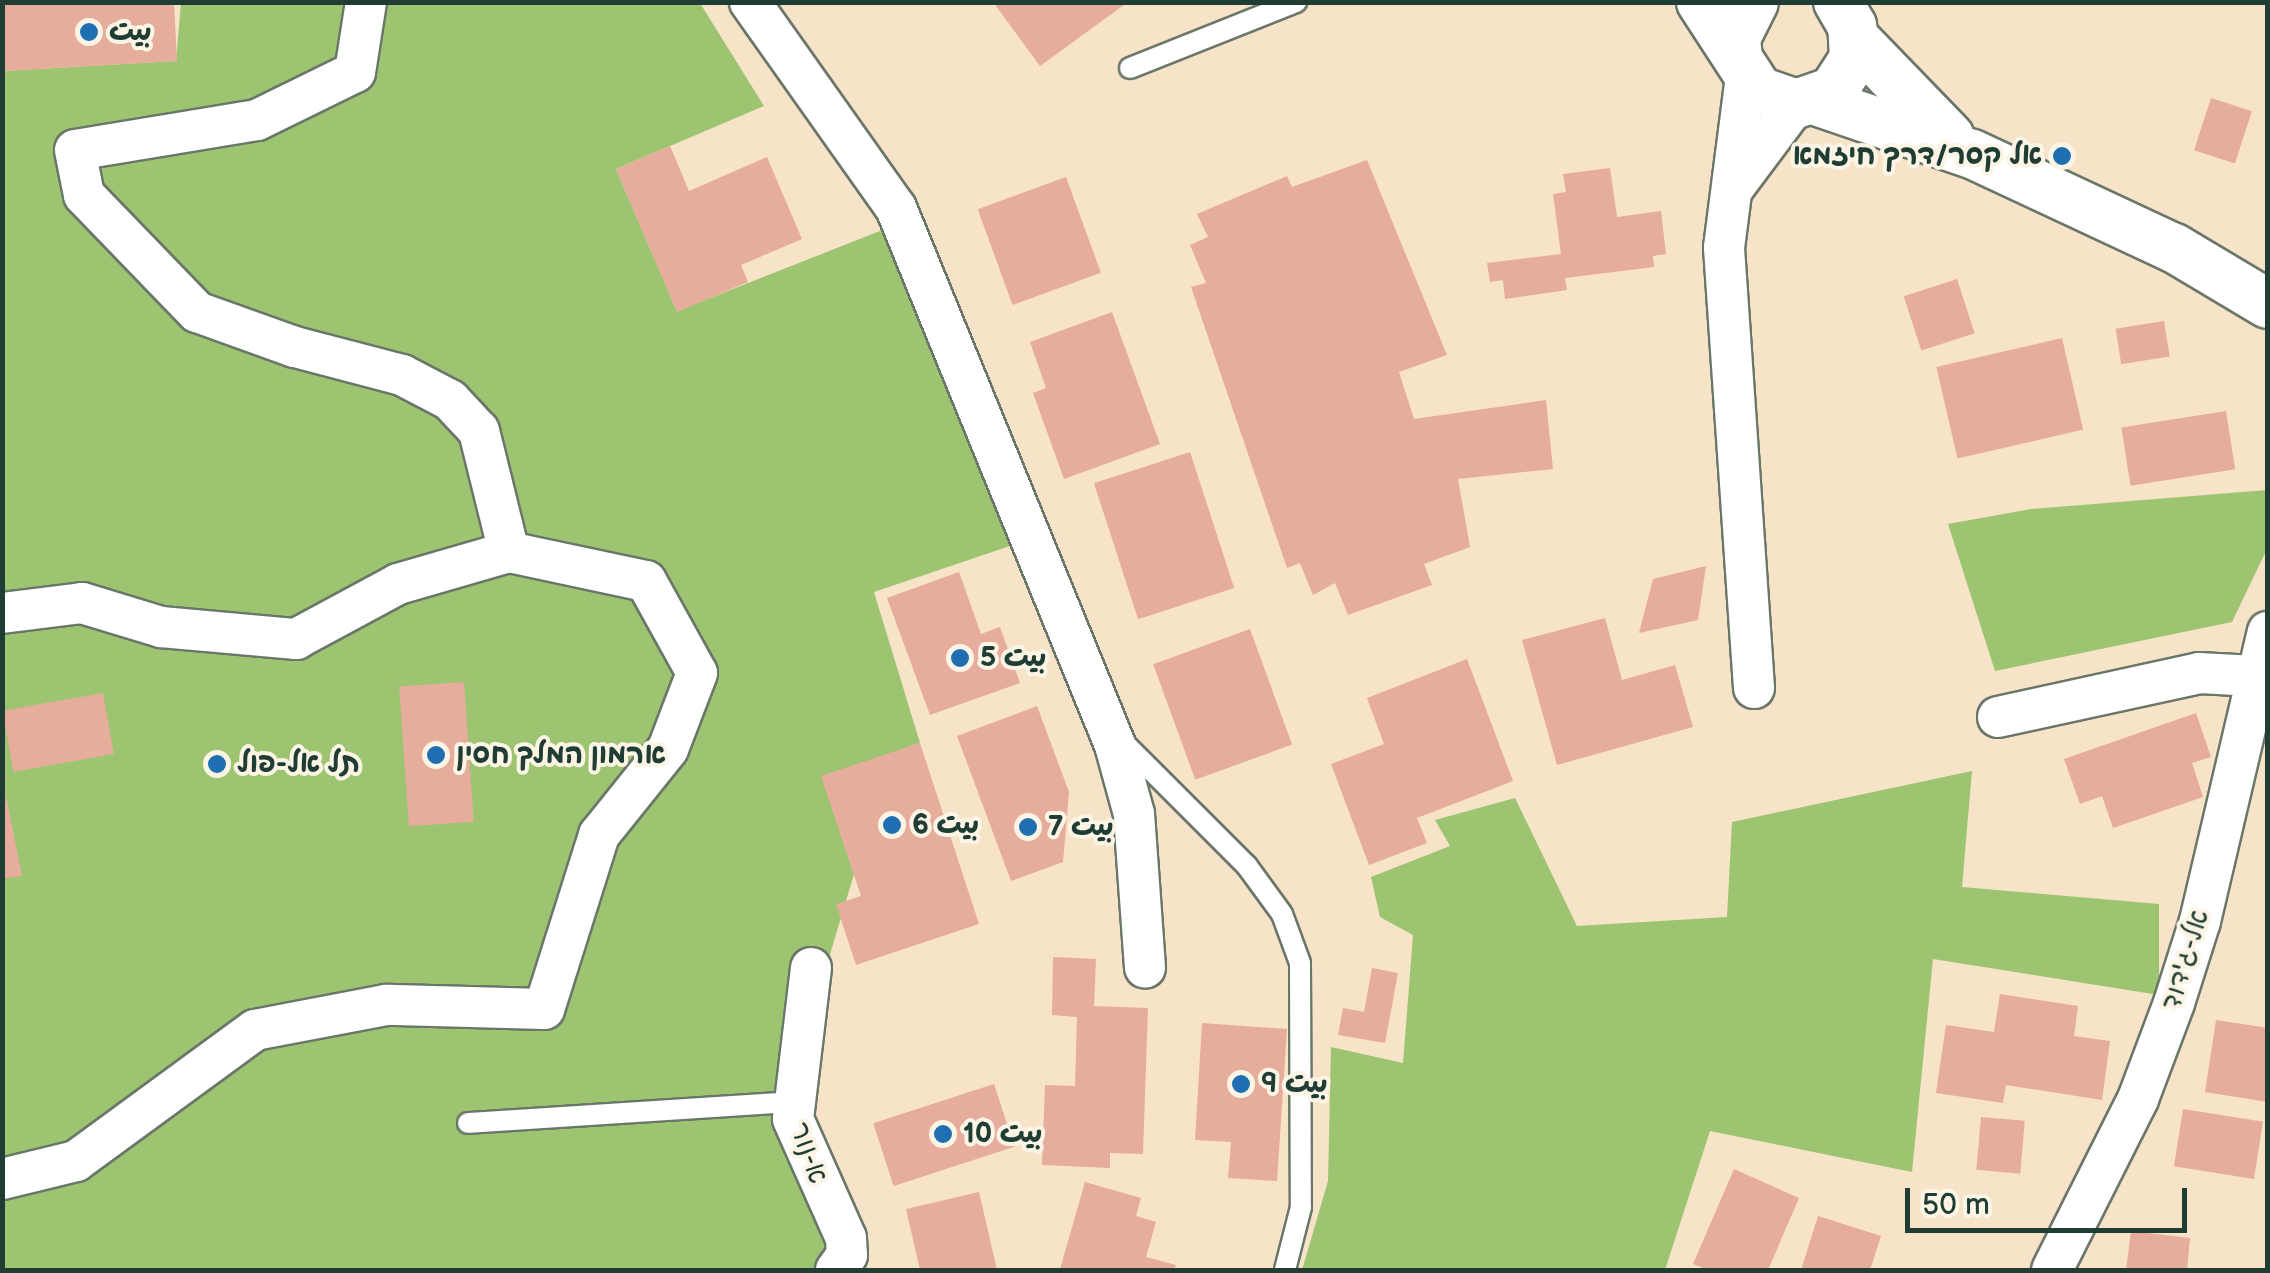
<!DOCTYPE html>
<html>
<head>
<meta charset="utf-8">
<style>
  body { margin:0 }
  #map { position:relative; width:2270px; height:1273px; overflow:hidden; background:#f6e3c8; font-family:"Balsamiq Sans","Playpen Sans Arabic","Playpen Sans Hebrew",sans-serif }
  div>[style] { position:absolute }
  .green>* { inset:0; background:#9dc571 }
  .building>* { inset:0; background:#e6ad9c; transform-origin:0 0 }
  .roads { filter:drop-shadow(2px 0 #6a7768) drop-shadow(-2px 0 #6a7768) drop-shadow(0 2px #6a7768) drop-shadow(0 -2px #6a7768) }
  .service>* { height:20px; margin:-10px; padding:0 10px; transform-origin:10px; border-radius:10px; background:#fff }
  .minor>* { height:40px; margin:-20px; padding:0 20px; transform-origin:20px; border-radius:20px; background:#fff }
  .tertiary>* { height:48px; margin:-24px; padding:0 24px; transform-origin:24px; border-radius:24px; background:#fff }
  .dots>* { width:28px; height:28px; translate:-50% -50%; box-sizing:border-box; border:5px solid #fcf5e5; border-radius:50% }
  span { translate:-50% -50%; white-space:nowrap; text-align:center; line-height:1.15; -webkit-text-stroke:8px #fcf5e5; paint-order:stroke }
  .poi-label { font-size:28px; color:#1f3d34; font-weight:700 }
  .left { translate:0 -50%; text-align:left }
  .right { translate:-100% -50%; text-align:right }
  .street-label { font-size:28px; color:#1f3d34 }
  .frame { position:absolute; inset:0; border:5px solid #1f3d34; pointer-events:none }
  .scale { position:absolute; left:1905px; top:1188px; width:282px; height:45px; box-sizing:border-box; border:5px solid #1f3d34; border-top:0; padding-left:12px; font-size:30px; line-height:35px; white-space:nowrap; color:#1f3d34; -webkit-text-stroke:8px #fcf5e5; paint-order:stroke }
</style>
</head>
<body>
<div id="map">
  <div class="green">
    <i style="clip-path:polygon(181px 3px,700px 3px,764px 106px,616px 169px,677px 311px,885px 229px,1019px 543px,874px 592px,920px 743px,822px 777px,854px 874px,780px 1122px,856px 1270px,3px 1270px,2px 71px,176px 61px)"></i>
    <i style="clip-path:polygon(2267px 490px,2267px 549px,2232px 622px,1995px 671px,1948px 524px,2031px 509px)"></i>
    <i style="clip-path:polygon(1972px 771px,1962px 887px,2159px 904px,2159px 995px,1933px 959px,1912px 1172px,1710px 1131px,1665px 1270px,1302px 1270px,1328px 1181px,1331px 1047px,1403px 1063px,1413px 935px,1380px 917px,1371px 877px,1450px 846px,1435px 820px,1515px 798px,1577px 926px,1727px 917px,1732px 822px)"></i>
  </div>
  <div class="building">
    <i style="clip-path:polygon(3px 2px,174px 2px,177px 61px,3px 71px)"></i>
    <i style="clip-path:polygon(993px 2px,1128px 2px,1040px 66px)"></i>
    <i style="left:2211px;top:98px;width:43px;height:55px;rotate:18deg"></i>
    <i style="clip-path:polygon(670px 146px,689px 191px,767px 157px,802px 239px,741px 265px,748px 282px,677px 312px,616px 169px)"></i>
    <i style="clip-path:polygon(1367px 160px,1447px 355px,1399px 372px,1414px 419px,1546px 400px,1553px 469px,1458px 479px,1470px 547px,1424px 564px,1432px 585px,1348px 615px,1335px 583px,1313px 595px,1300px 563px,1287px 568px,1191px 287px,1206px 283px,1190px 245px,1208px 237px,1197px 214px,1287px 176px,1292px 187px)"></i>
    <i style="clip-path:polygon(1610px 168px,1617px 217px,1661px 211px,1666px 254px,1653px 256px,1654px 267px,1565px 278px,1567px 290px,1505px 299px,1503px 280px,1490px 282px,1487px 263px,1561px 254px,1553px 194px,1566px 192px,1563px 174px)"></i>
    <i style="left:1066px;top:177px;width:102px;height:94px;rotate:70deg"></i>
    <i style="left:1957px;top:279px;width:57px;height:56px;rotate:72deg"></i>
    <i style="clip-path:polygon(1112px 312px,1160px 444px,1064px 479px,1033px 393px,1046px 388px,1030px 342px)"></i>
    <i style="left:2164px;top:321px;width:36px;height:49px;rotate:81deg"></i>
    <i style="left:2062px;top:338px;width:94px;height:129px;rotate:77deg"></i>
    <i style="left:2226px;top:411px;width:59px;height:106px;rotate:81deg"></i>
    <i style="left:1190px;top:452px;width:143px;height:101px;rotate:72deg"></i>
    <i style="clip-path:polygon(1706px 566px,1698px 620px,1639px 633px,1653px 579px)"></i>
    <i style="clip-path:polygon(959px 572px,981px 634px,1000px 627px,1020px 683px,930px 715px,887px 598px)"></i>
    <i style="clip-path:polygon(1605px 618px,1622px 680px,1675px 665px,1693px 727px,1557px 765px,1522px 640px)"></i>
    <i style="left:1250px;top:629px;width:123px;height:103px;rotate:70deg"></i>
    <i style="clip-path:polygon(1467px 659px,1513px 781px,1417px 818px,1427px 843px,1369px 865px,1331px 764px,1384px 744px,1367px 698px)"></i>
    <i style="left:464px;top:682px;width:140px;height:65px;rotate:86deg"></i>
    <i style="left:103px;top:693px;width:62px;height:102px;rotate:80deg"></i>
    <i style="clip-path:polygon(1037px 706px,1069px 792px,1063px 862px,1011px 881px,957px 736px)"></i>
    <i style="clip-path:polygon(2196px 713px,2211px 757px,2192px 763px,2203px 797px,2113px 828px,2102px 796px,2080px 804px,2064px 759px)"></i>
    <i style="clip-path:polygon(920px 743px,979px 924px,856px 965px,836px 904px,861px 896px,821px 776px)"></i>
    <i style="clip-path:polygon(2px 776px,22px 876px,2px 879px)"></i>
    <i style="clip-path:polygon(1053px 957px,1096px 959px,1094px 1006px,1148px 1008px,1143px 1154px,1110px 1153px,1110px 1168px,1042px 1165px,1045px 1085px,1075px 1086px,1077px 1017px,1052px 1015px)"></i>
    <i style="clip-path:polygon(1372px 968px,1398px 973px,1385px 1043px,1338px 1035px,1343px 1008px,1364px 1012px)"></i>
    <i style="clip-path:polygon(2000px 994px,2078px 1006px,2074px 1036px,2110px 1041px,2102px 1100px,2006px 1085px,2003px 1103px,1936px 1093px,1946px 1025px,1994px 1032px)"></i>
    <i style="clip-path:polygon(2216px 1020px,2268px 1028px,2268px 1102px,2205px 1092px)"></i>
    <i style="clip-path:polygon(1202px 1023px,1287px 1029px,1277px 1181px,1228px 1178px,1231px 1142px,1195px 1140px)"></i>
    <i style="left:994px;top:1084px;width:66px;height:127px;rotate:72deg"></i>
    <i style="left:2183px;top:1109px;width:81px;height:58px;rotate:9deg"></i>
    <i style="left:1981px;top:1117px;width:44px;height:53px;rotate:5deg"></i>
    <i style="clip-path:polygon(1734px 1169px,1799px 1198px,1768px 1270px,1708px 1270px,1693px 1264px)"></i>
    <i style="clip-path:polygon(1085px 1182px,1141px 1198px,1136px 1216px,1156px 1222px,1146px 1257px,1176px 1265px,1174px 1270px,1060px 1269px)"></i>
    <i style="clip-path:polygon(979px 1192px,997px 1270px,920px 1270px,906px 1209px)"></i>
    <i style="clip-path:polygon(1818px 1216px,1881px 1236px,1870px 1270px,1801px 1270px)"></i>
    <i style="clip-path:polygon(2131px 1231px,2190px 1238px,2187px 1270px,2126px 1270px)"></i>
  </div>
  <div class="roads">
    <div class="service">
      <i style="left:1130px;top:68px;width:179px;rotate:-21.7deg"></i>
      <i style="left:1122px;top:741px;width:177px;rotate:45deg"></i>
      <i style="left:1247px;top:866px;width:59px;rotate:53.9deg"></i>
      <i style="left:1282px;top:914px;width:52px;rotate:69.8deg"></i>
      <i style="left:1300px;top:963px;width:244px;rotate:89.8deg"></i>
      <i style="left:1301px;top:1207px;width:65px;rotate:104.3deg"></i>
      <i style="left:468px;top:1123px;width:325px;rotate:-3.7deg"></i>
    </div>
    <div class="minor">
      <i style="left:366px;top:2px;width:71px;rotate:98.9deg"></i>
      <i style="left:355px;top:72px;width:109px;rotate:153.9deg"></i>
      <i style="left:257px;top:120px;width:184px;rotate:170.6deg"></i>
      <i style="left:75px;top:150px;width:46px;rotate:78.7deg"></i>
      <i style="left:84px;top:195px;width:163px;rotate:46deg"></i>
      <i style="left:197px;top:312px;width:104px;rotate:19.7deg"></i>
      <i style="left:295px;top:347px;width:111px;rotate:14.7deg"></i>
      <i style="left:402px;top:375px;width:54px;rotate:27.5deg"></i>
      <i style="left:450px;top:400px;width:42px;rotate:46.9deg"></i>
      <i style="left:479px;top:431px;width:125px;rotate:76.1deg"></i>
      <i style="left:750px;top:2px;width:252px;rotate:54.7deg"></i>
      <i style="left:896px;top:208px;width:580px;rotate:67.81deg"></i>
      <i style="left:1115px;top:745px;width:72px;rotate:74.6deg"></i>
      <i style="left:1134px;top:814px;width:154px;rotate:85.9deg"></i>
      <i style="left:1746px;top:76px;width:173px;rotate:97.3deg"></i>
      <i style="left:1724px;top:248px;width:441px;rotate:86.1deg"></i>
      <i style="left:1734px;top:187px;width:104px;rotate:-53.2deg"></i>
      <i style="left:2px;top:613px;width:81px;rotate:-7.1deg"></i>
      <i style="left:82px;top:603px;width:83px;rotate:16.9deg"></i>
      <i style="left:161px;top:627px;width:136px;rotate:5.1deg"></i>
      <i style="left:296px;top:639px;width:116px;rotate:-28.3deg"></i>
      <i style="left:398px;top:584px;width:116px;rotate:-16.1deg"></i>
      <i style="left:509px;top:552px;width:140px;rotate:12deg"></i>
      <i style="left:646px;top:581px;width:105px;rotate:61deg"></i>
      <i style="left:697px;top:673px;width:81px;rotate:110.9deg"></i>
      <i style="left:668px;top:749px;width:110px;rotate:128.7deg"></i>
      <i style="left:599px;top:835px;width:182px;rotate:107.5deg"></i>
      <i style="left:544px;top:1009px;width:158px;rotate:-178.5deg"></i>
      <i style="left:386px;top:1005px;width:133px;rotate:169.2deg"></i>
      <i style="left:255px;top:1030px;width:222px;rotate:143.8deg"></i>
      <i style="left:76px;top:1161px;width:76px;rotate:166.3deg"></i>
      <i style="left:1998px;top:717px;width:206px;rotate:-12.3deg"></i>
      <i style="left:2199px;top:673px;width:56px;rotate:3.1deg"></i>
      <i style="left:2255px;top:676px;width:16px;rotate:35deg"></i>
      <i style="left:811px;top:968px;width:152px;rotate:96.8deg"></i>
      <i style="left:793px;top:1119px;width:130px;rotate:66deg"></i>
      <i style="left:846px;top:1238px;width:17px;rotate:87deg"></i>
      <i style="left:847px;top:1255px;width:19px;rotate:126deg"></i>
      <i style="left:2052px;top:1270px;width:191px;rotate:-63.3deg"></i>
      <i style="left:2138px;top:1099px;width:103px;rotate:-69.4deg"></i>
      <i style="left:2174px;top:1003px;width:86px;rotate:-72.4deg"></i>
      <i style="left:2200px;top:921px;width:297px;rotate:-76.8deg"></i>
    </div>
    <div class="tertiary">
      <i style="left:1701px;top:2px;width:106px;rotate:56.9deg"></i>
      <i style="left:1759px;top:91px;width:39px;rotate:19deg"></i>
      <i style="left:1796px;top:104px;width:39px;rotate:-19deg"></i>
      <i style="left:1833px;top:91px;width:38px;rotate:-57deg"></i>
      <i style="left:1854px;top:59px;width:33px;rotate:-93deg"></i>
      <i style="left:1852px;top:26px;width:28px;rotate:-120deg"></i>
      <i style="left:1855px;top:39px;width:136px;rotate:45.9deg"></i>
      <i style="left:1738px;top:58px;width:20px;rotate:-96deg"></i>
      <i style="left:1736px;top:38px;width:40px;rotate:-63.4deg"></i>
      <i style="left:1816px;top:101px;width:165px;rotate:18.8deg"></i>
      <i style="left:1972px;top:154px;width:223px;rotate:25deg"></i>
      <i style="left:2174px;top:248px;width:109px;rotate:30.8deg"></i>
    </div>
  </div>
  <div class="dots">
    <i style="left:89px;top:32px;background:#1f6fb2"></i>
    <i style="left:2062px;top:156px;background:#1f6fb2"></i>
    <i style="left:960px;top:658px;background:#1f6fb2"></i>
    <i style="left:436px;top:755px;background:#1f6fb2"></i>
    <i style="left:217px;top:764px;background:#1f6fb2"></i>
    <i style="left:892px;top:825px;background:#1f6fb2"></i>
    <i style="left:1028px;top:827px;background:#1f6fb2"></i>
    <i style="left:1241px;top:1084px;background:#1f6fb2"></i>
    <i style="left:943px;top:1134px;background:#1f6fb2"></i>
  </div>
  <div class="poi-label">
    <span class="left" style="left:109px;top:32px">بيت</span>
    <span class="right" style="left:2042px;top:156px">אל קסר/דרך חיזמא</span>
    <span class="left" style="left:980px;top:658px">بيت 5</span>
    <span class="left" style="left:456px;top:755px">ארמון המלך חסין</span>
    <span class="left" style="left:237px;top:764px">תל אל-פול</span>
    <span class="left" style="left:912px;top:825px">بيت 6</span>
    <span class="left" style="left:1048px;top:827px">بيت 7</span>
    <span class="left" style="left:1261px;top:1084px">بيت 9</span>
    <span class="left" style="left:963px;top:1134px">بيت 10</span>
  </div>
  <div class="street-label">
    <span style="left:2186px;top:960px;rotate:-73deg">אל-ג'דוד</span>
    <span style="left:808px;top:1153px;rotate:70deg">א-נור</span>
  </div>
  <div class="frame"></div>
  <div class="scale">50 m</div>
</div>
</body>
</html>
